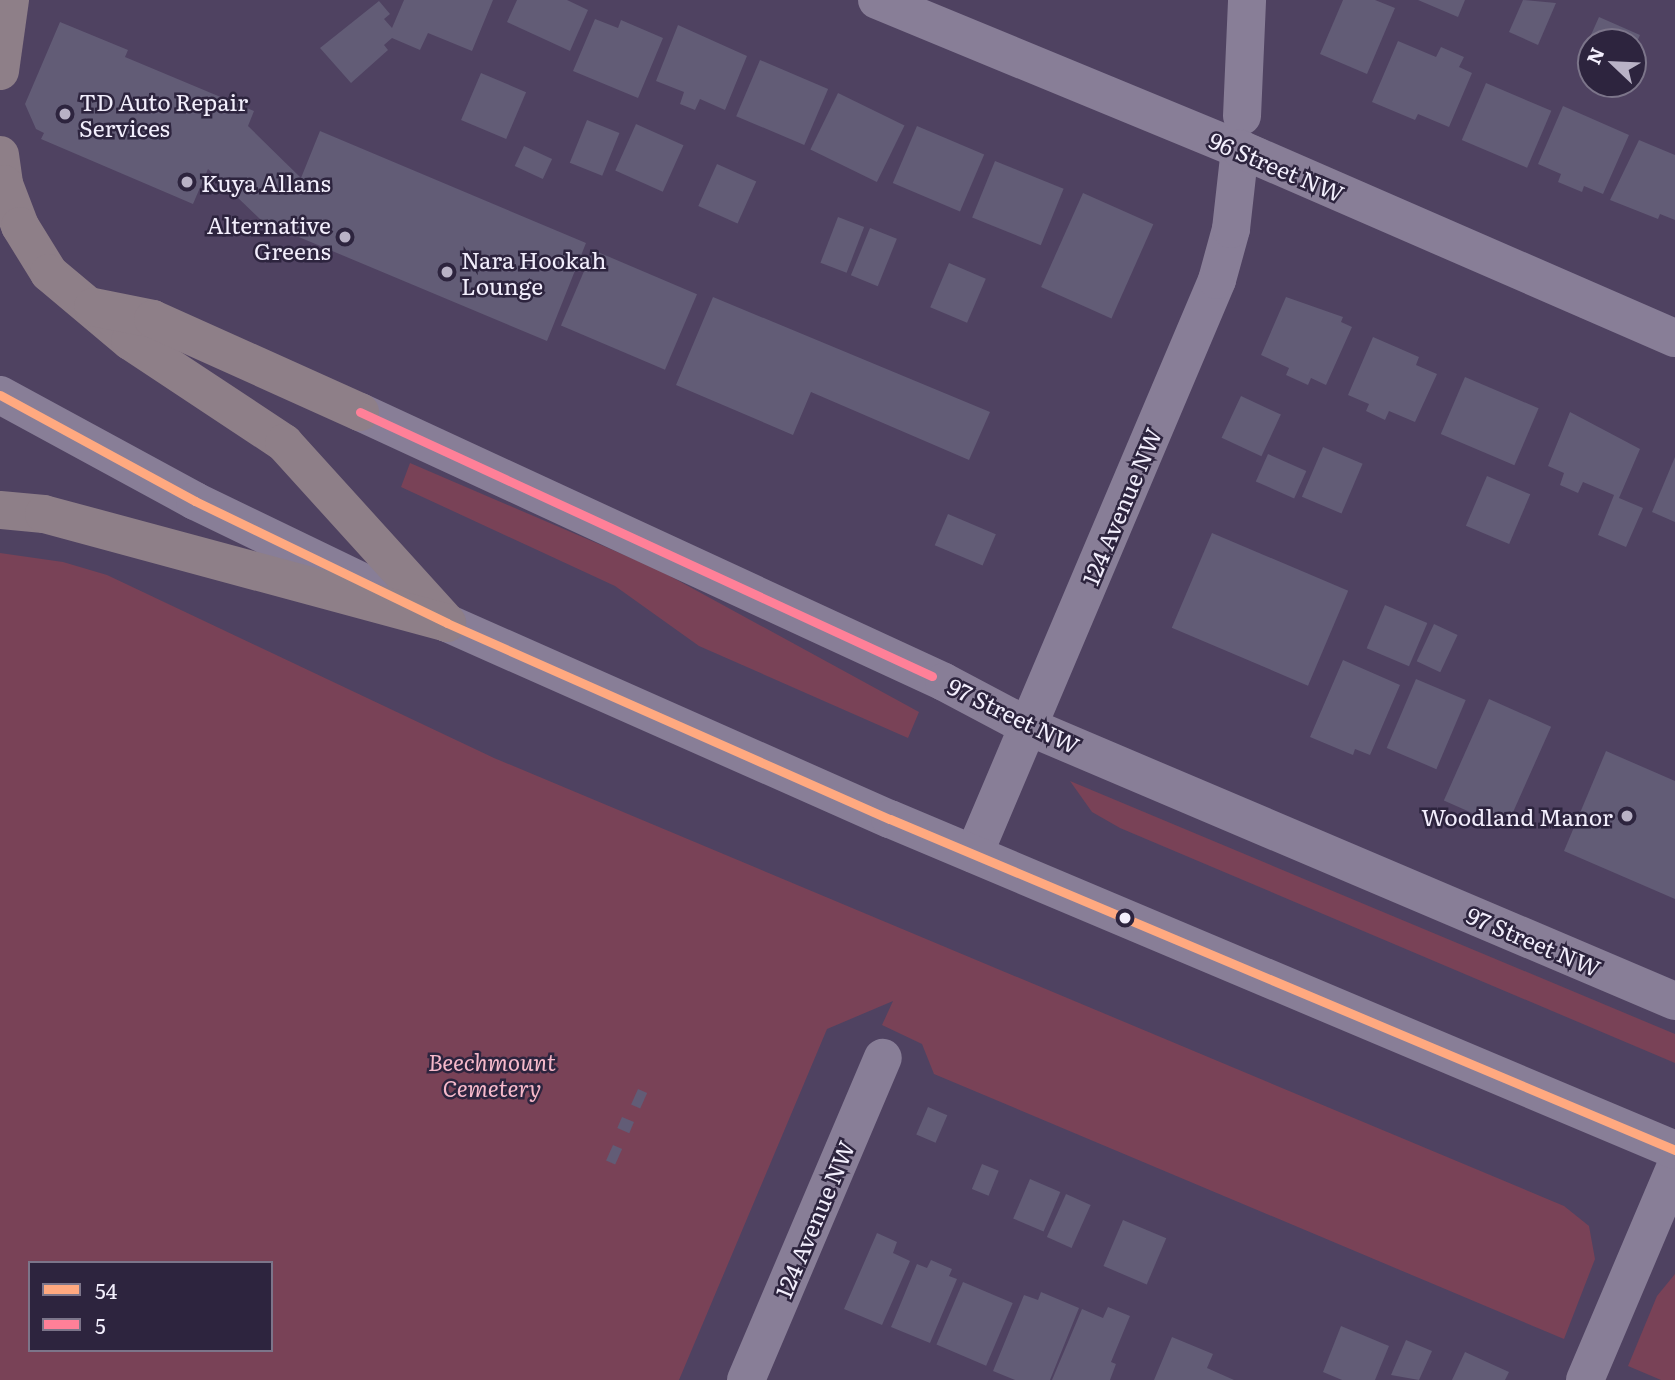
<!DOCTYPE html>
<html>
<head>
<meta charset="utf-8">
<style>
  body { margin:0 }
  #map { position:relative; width:1675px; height:1380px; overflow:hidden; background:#4f4261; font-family:Literata,serif }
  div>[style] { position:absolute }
  .green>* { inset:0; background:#794257 }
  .building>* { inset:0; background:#625c76; transform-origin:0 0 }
  .street>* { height:38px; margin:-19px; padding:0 19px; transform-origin:19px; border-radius:19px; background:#887e97 }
  .secondary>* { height:38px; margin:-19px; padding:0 19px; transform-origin:19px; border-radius:19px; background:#887e97 }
  .highway>* { height:38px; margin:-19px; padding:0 19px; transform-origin:19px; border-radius:19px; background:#8e7f88 }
  .bus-1>* { height:9px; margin:-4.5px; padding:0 4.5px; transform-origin:4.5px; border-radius:4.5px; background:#ffa980 }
  .bus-2>* { height:9px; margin:-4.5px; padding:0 4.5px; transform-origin:4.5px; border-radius:4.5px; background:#ff8098 }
  .dots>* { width:19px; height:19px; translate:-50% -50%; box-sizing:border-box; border:4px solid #2d243e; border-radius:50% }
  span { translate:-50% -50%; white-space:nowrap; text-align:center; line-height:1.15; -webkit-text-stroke:5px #2d243e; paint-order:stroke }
  .poi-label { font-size:23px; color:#f2eefc }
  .left { translate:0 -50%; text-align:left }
  .right { translate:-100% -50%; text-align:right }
  .street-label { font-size:23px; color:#f2eefc }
  .park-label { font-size:23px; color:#f6b9ca; font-style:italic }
  .legend { position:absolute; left:28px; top:1261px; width:245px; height:91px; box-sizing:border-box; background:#2d243e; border:2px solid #7c758a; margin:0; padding:9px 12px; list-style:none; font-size:21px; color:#f2eefc }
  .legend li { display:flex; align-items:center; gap:14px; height:35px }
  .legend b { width:35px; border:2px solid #7c758a }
  .north { position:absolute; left:1577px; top:28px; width:70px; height:70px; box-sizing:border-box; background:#2d243e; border:2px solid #7c758a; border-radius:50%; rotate:293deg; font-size:19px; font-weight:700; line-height:28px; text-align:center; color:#f2eefc }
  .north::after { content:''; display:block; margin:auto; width:24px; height:32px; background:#b9b2c6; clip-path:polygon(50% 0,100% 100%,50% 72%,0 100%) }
</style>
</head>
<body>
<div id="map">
  <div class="green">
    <i style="clip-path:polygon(410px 463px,657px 569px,919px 712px,908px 738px,699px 646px,615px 586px,401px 487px)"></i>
    <i style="clip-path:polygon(evenodd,0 553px,63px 562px,107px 575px,494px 758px,1564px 1206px,1589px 1226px,1595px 1259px,1564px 1339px,934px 1074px,922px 1044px,882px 1025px,893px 1001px,827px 1029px,679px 1380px,0 1380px,0 553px,30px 1263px,271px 1263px,271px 1350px,30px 1350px,30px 1263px)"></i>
    <i style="clip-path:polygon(1070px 781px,1675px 1034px,1675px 1063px,1120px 828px,1092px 812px)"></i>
    <i style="clip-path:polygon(1675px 1274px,1675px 1380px,1661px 1380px,1628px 1366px,1657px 1296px)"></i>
  </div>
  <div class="building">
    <i style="clip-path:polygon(404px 0,493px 0,472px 51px,428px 33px,420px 50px,392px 38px,384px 45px,388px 50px,351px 83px,320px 48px,379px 1px,390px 14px,384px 19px,392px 28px)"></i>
    <i style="clip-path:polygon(517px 0,567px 0,588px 10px,570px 51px,507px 22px)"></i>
    <i style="clip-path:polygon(1343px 0,1375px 0,1395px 8px,1367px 74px,1320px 54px)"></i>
    <i style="clip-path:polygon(1418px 0,1465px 0,1458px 17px)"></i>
    <i style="clip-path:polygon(1523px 0,1556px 3px,1538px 45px,1509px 32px)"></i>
    <i style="clip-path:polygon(1599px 17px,1640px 35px,1633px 51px,1633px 42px,1591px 42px,1591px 70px,1578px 64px)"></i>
    <i style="clip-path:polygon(595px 19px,618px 28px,621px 20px,663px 38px,638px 98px,573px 71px)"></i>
    <i style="clip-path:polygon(60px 22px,128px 50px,125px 57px,254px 111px,248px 126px,301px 178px,320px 131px,586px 243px,547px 341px,263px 222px,208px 169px,193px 204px,41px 139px,44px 133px,36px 129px,25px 104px)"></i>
    <i style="clip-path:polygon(678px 25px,747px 56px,725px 110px,700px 99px,695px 110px,680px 104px,684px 92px,656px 81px)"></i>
    <i style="clip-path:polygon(1398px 41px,1436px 57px,1441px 47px,1464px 57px,1459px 67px,1472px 73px,1449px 127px,1418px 114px,1415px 120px,1372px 102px)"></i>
    <i style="left:760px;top:60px;width:74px;height:61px;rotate:23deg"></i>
    <i style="left:481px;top:73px;width:49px;height:51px;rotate:23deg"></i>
    <i style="left:1486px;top:83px;width:71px;height:62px;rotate:23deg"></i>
    <i style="left:838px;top:93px;width:74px;height:63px;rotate:26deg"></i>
    <i style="clip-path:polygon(1563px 106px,1629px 135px,1603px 194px,1584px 186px,1582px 192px,1558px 182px,1561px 174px,1538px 164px)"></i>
    <i style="left:587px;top:120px;width:35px;height:46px;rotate:22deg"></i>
    <i style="left:636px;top:124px;width:52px;height:51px;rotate:24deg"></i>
    <i style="left:917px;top:126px;width:73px;height:62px;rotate:23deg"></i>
    <i style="clip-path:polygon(1639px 140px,1675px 155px,1675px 220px,1660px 214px,1658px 219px,1610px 200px)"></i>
    <i style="left:524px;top:146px;width:31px;height:22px;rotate:25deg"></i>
    <i style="left:995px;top:161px;width:74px;height:61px;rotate:22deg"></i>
    <i style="left:717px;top:164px;width:43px;height:46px;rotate:24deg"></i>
    <i style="left:1083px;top:193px;width:77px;height:103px;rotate:24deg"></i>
    <i style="left:838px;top:217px;width:28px;height:49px;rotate:21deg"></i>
    <i style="left:870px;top:228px;width:29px;height:51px;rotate:22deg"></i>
    <i style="left:593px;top:250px;width:113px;height:82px;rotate:23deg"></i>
    <i style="left:949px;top:263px;width:40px;height:48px;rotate:23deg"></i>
    <i style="clip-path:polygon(713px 297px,990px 412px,969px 460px,811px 392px,793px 435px,676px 385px)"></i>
    <i style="clip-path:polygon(1286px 297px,1343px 317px,1341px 322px,1352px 327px,1326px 385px,1311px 378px,1308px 385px,1286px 375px,1289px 368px,1261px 355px)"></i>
    <i style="clip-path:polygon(1373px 337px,1419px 357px,1416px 365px,1437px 374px,1415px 422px,1389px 411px,1385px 420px,1366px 411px,1369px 404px,1348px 395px)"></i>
    <i style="left:1465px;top:377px;width:80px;height:62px;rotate:23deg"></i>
    <i style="left:1241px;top:396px;width:44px;height:46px;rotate:25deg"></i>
    <i style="clip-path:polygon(1570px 412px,1640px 449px,1619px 498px,1643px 508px,1626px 547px,1598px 535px,1614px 495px,1583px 482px,1578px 493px,1560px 485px,1564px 473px,1548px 466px)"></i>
    <i style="left:1323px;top:447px;width:43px;height:54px;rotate:23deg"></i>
    <i style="left:1268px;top:454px;width:42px;height:30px;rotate:24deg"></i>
    <i style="clip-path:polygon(1675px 457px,1675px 522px,1652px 512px)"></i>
    <i style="left:1487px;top:476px;width:47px;height:54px;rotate:23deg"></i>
    <i style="left:948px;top:514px;width:52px;height:34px;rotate:23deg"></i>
    <i style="left:1212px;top:533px;width:148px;height:103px;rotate:23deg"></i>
    <i style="left:1385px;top:605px;width:46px;height:47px;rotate:23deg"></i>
    <i style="left:1434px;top:624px;width:26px;height:41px;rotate:25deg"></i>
    <i style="clip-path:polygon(1343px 660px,1400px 685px,1370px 755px,1355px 749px,1353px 755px,1310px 737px)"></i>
    <i style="left:1416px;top:679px;width:54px;height:75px;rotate:23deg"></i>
    <i style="left:1489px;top:699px;width:68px;height:111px;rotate:24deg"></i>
    <i style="clip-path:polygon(1606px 751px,1675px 781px,1675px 899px,1564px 851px)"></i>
    <i style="left:638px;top:1089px;width:10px;height:17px;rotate:24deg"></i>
    <i style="left:928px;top:1107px;width:21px;height:30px;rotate:23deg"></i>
    <i style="left:622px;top:1117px;width:13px;height:12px;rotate:23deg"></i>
    <i style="left:613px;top:1145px;width:10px;height:17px;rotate:24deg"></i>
    <i style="left:982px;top:1164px;width:18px;height:27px;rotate:22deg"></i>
    <i style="left:1030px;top:1179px;width:33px;height:43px;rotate:23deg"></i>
    <i style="left:1066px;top:1194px;width:27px;height:47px;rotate:24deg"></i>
    <i style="left:1123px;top:1220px;width:47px;height:50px;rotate:23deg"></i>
    <i style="clip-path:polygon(877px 1233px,897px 1242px,893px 1253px,910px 1261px,882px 1325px,844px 1309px)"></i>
    <i style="clip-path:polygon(931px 1260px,952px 1269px,949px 1276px,957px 1279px,930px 1343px,891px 1327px,917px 1264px,927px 1268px)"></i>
    <i style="left:963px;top:1282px;width:54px;height:68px;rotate:23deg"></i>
    <i style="clip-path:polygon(1041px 1292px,1079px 1308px,1050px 1380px,1015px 1380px,993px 1371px,1024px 1295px,1038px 1300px)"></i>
    <i style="clip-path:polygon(1108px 1307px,1130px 1316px,1111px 1362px,1116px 1364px,1110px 1380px,1052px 1380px,1082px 1309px,1103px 1318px)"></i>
    <i style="clip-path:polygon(1341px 1326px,1389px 1346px,1375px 1380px,1342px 1380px,1323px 1372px)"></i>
    <i style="clip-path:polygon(1172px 1337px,1213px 1354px,1207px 1368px,1234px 1380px,1154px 1380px)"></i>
    <i style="clip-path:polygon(1406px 1340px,1432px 1351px,1419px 1380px,1391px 1375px)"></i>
    <i style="clip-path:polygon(1465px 1352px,1509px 1372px,1505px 1380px,1452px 1380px)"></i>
  </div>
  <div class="street">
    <i style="left:877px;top:0;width:412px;rotate:22.4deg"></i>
    <i style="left:1242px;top:116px;width:116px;rotate:-87.5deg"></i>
    <i style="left:360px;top:412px;width:643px;rotate:24.81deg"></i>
    <i style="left:944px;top:682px;width:94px;rotate:27.9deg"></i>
    <i style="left:1027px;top:726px;width:704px;rotate:23deg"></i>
    <i style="left:974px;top:854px;width:623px;rotate:-67.05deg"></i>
    <i style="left:1217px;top:280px;width:53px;rotate:-74.6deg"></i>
    <i style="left:1231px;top:229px;width:81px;rotate:-83.6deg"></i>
    <i style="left:1240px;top:149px;width:474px;rotate:23.5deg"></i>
    <i style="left:746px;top:1380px;width:350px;rotate:-67deg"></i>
    <i style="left:1585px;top:1380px;width:230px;rotate:-67deg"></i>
  </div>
  <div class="secondary">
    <i style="left:0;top:395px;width:222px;rotate:28.5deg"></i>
    <i style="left:195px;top:501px;width:280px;rotate:25.8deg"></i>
    <i style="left:447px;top:623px;width:484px;rotate:23.9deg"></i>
    <i style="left:890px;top:819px;width:852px;rotate:22.86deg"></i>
  </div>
  <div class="highway">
    <i style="left:0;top:71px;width:72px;rotate:-82deg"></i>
    <i style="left:0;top:155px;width:29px;rotate:82deg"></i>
    <i style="left:4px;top:184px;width:45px;rotate:69.1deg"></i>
    <i style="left:20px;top:226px;width:55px;rotate:58.3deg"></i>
    <i style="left:49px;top:273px;width:106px;rotate:40deg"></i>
    <i style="left:130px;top:341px;width:185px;rotate:33.5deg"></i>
    <i style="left:284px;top:443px;width:243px;rotate:47.8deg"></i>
    <i style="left:93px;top:307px;width:61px;rotate:11.3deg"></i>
    <i style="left:153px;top:319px;width:227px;rotate:24.2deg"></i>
    <i style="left:0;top:510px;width:44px;rotate:5.2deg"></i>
    <i style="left:44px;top:514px;width:417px;rotate:15.1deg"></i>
  </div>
  <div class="bus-1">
    <i style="left:0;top:395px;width:222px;rotate:28.5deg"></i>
    <i style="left:195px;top:501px;width:280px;rotate:25.8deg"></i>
    <i style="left:447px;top:623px;width:484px;rotate:23.9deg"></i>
    <i style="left:890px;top:819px;width:852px;rotate:22.86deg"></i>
  </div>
  <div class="bus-2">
    <i style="left:360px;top:412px;width:630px;rotate:24.78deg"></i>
  </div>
  <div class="dots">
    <i style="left:65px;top:114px;background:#b9b2c6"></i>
    <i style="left:187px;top:182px;background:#b9b2c6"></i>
    <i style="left:345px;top:237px;background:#b9b2c6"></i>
    <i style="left:447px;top:272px;background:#b9b2c6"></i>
    <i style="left:1627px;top:816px;background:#b9b2c6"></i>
    <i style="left:1125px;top:918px;background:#f2eefc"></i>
  </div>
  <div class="poi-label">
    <span class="left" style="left:79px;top:114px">TD Auto Repair<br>Services</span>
    <span class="left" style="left:201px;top:182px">Kuya Allans</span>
    <span class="right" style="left:331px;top:237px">Alternative<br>Greens</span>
    <span class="left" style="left:461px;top:272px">Nara Hookah<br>Lounge</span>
    <span class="right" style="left:1613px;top:816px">Woodland Manor</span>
  </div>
  <div class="street-label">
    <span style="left:1277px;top:166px;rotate:23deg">96 Street NW</span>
    <span style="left:1121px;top:506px;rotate:-67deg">124 Avenue NW</span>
    <span style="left:1014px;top:715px;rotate:26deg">97 Street NW</span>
    <span style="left:1534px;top:941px;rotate:23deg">97 Street NW</span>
    <span style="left:814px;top:1219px;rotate:-67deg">124 Avenue NW</span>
  </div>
  <div class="park-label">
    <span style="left:492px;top:1074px">Beechmount<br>Cemetery</span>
  </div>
  <ul class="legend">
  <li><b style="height:9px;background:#ffa980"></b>54</li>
  <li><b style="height:9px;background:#ff8098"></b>5</li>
  </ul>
  <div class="north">N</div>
</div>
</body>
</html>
